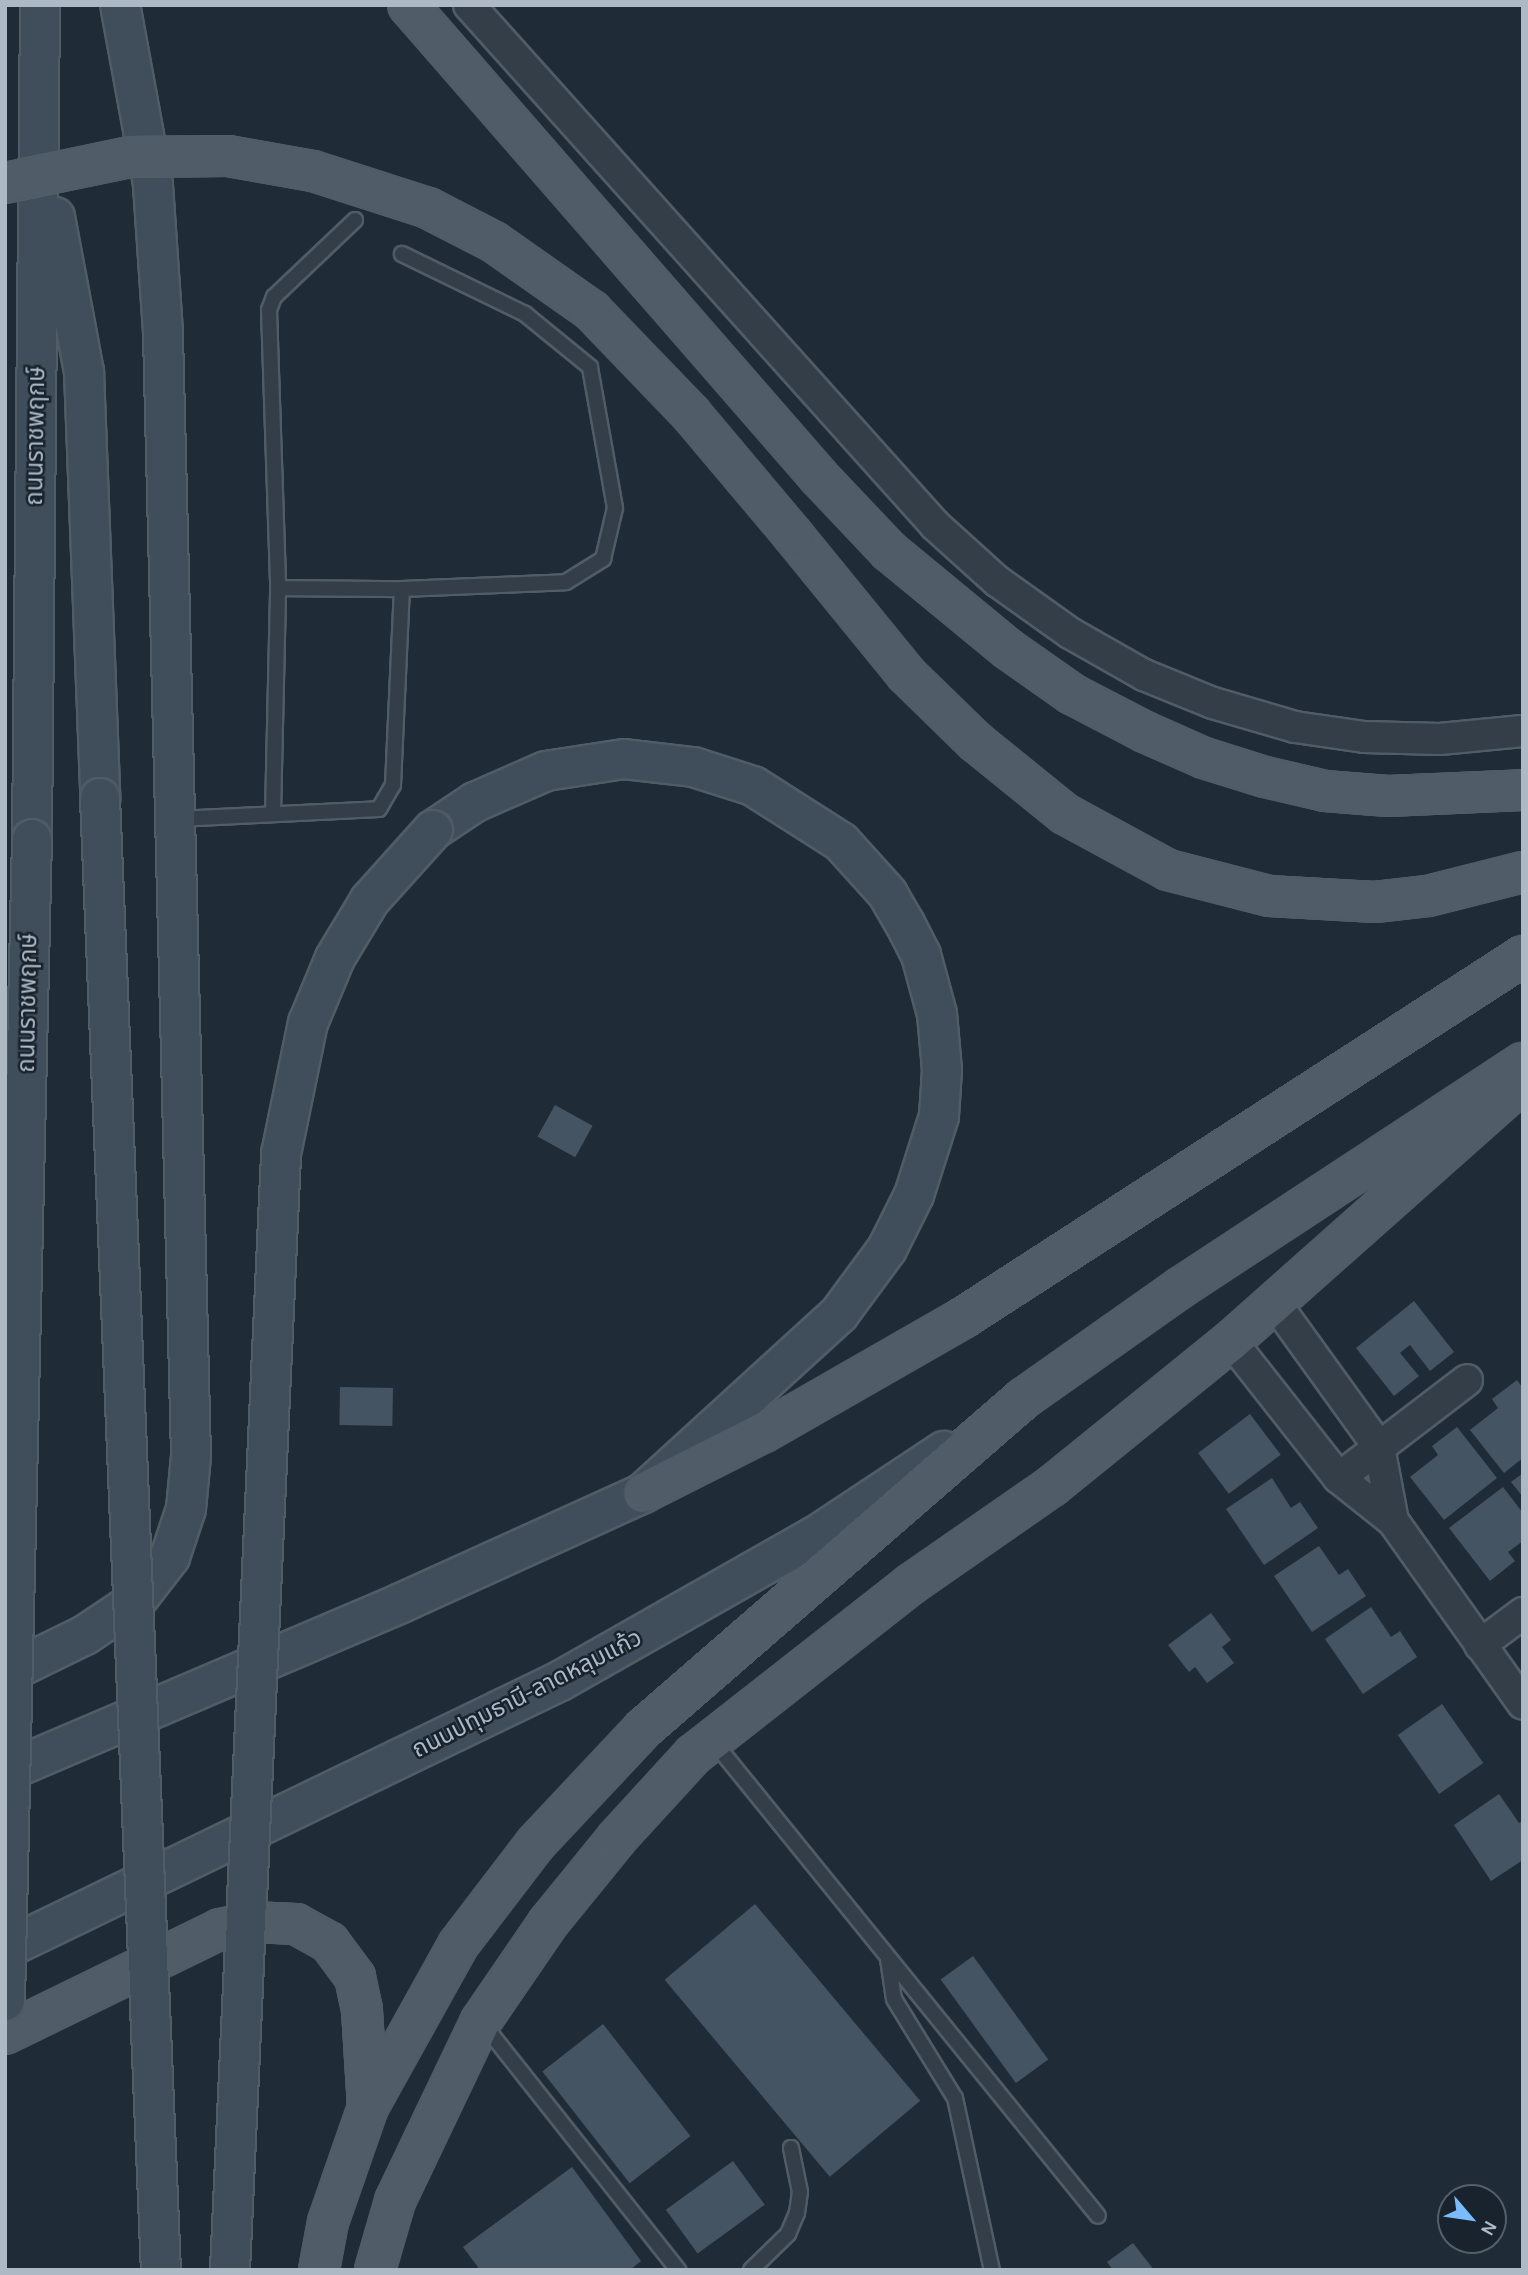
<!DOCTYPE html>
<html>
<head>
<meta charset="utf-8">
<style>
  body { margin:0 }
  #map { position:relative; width:1528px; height:2275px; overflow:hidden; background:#1f2c38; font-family:Karla,"Noto Sans Thai",sans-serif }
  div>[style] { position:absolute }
  .building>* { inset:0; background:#455462; transform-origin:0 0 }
  .roads { filter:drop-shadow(2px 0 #505c66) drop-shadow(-2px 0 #505c66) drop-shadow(0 2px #505c66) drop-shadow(0 -2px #505c66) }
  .service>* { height:14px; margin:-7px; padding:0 7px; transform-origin:7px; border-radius:7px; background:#333e48 }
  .minor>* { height:30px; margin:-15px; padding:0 15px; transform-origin:15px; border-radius:15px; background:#333e48 }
  .secondary>* { height:38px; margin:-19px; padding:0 19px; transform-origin:19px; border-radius:19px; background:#404e5b }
  .primary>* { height:38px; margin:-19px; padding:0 19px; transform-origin:19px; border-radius:19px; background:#505d69 }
  .bridges { filter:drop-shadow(2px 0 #505c66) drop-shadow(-2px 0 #505c66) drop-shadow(0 2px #505c66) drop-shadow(0 -2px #505c66) }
  .secondary-bridge>* { height:38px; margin:-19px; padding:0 19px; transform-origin:19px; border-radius:19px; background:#404e5b }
  .primary-bridge>* { height:38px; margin:-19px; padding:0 19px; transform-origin:19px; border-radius:19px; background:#505d69 }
  span { translate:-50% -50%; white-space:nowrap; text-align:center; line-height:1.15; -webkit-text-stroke:5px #18232d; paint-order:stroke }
  .street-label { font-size:24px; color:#adb9c5 }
  .frame { position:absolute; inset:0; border:7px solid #adb9c5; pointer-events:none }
  .north { position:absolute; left:1437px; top:2184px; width:70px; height:70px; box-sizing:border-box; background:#18232d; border:2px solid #545f6a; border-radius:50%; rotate:119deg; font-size:19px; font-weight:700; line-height:28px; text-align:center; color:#adb9c5 }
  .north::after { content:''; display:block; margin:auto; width:24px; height:32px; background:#7bbbfc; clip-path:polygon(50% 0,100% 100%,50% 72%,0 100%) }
</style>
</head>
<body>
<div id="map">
  <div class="building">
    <i style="left:555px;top:1105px;width:43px;height:36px;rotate:29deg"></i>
    <i style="clip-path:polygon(1414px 1301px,1454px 1352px,1430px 1371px,1410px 1345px,1400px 1353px,1419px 1376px,1394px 1396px,1356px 1348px)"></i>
    <i style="clip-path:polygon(1517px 1380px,1523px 1388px,1523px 1458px,1504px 1473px,1470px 1430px,1498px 1408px,1492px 1399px)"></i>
    <i style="left:340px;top:1387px;width:53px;height:38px;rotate:1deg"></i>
    <i style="left:1250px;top:1414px;width:51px;height:65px;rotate:53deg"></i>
    <i style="clip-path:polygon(1457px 1427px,1497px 1478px,1444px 1520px,1410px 1477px,1438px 1455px,1432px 1446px)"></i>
    <i style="clip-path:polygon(1523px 1473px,1523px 1497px,1511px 1482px)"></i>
    <i style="clip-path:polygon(1272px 1478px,1291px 1508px,1300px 1502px,1318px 1528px,1264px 1565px,1226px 1509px)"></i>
    <i style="clip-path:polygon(1503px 1487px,1523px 1513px,1523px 1541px,1508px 1552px,1515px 1561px,1490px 1581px,1449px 1528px)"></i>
    <i style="clip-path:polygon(1319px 1546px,1339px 1575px,1348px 1569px,1366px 1596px,1312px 1632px,1274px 1576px)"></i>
    <i style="clip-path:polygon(1371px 1607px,1391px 1637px,1400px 1631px,1417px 1657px,1363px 1694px,1325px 1639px)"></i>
    <i style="clip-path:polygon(1211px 1613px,1231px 1640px,1222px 1647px,1234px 1663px,1207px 1683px,1195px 1667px,1189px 1672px,1168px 1645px)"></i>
    <i style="left:1442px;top:1704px;width:72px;height:54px;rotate:55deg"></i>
    <i style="clip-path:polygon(1499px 1794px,1519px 1823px,1523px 1821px,1523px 1860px,1491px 1881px,1454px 1825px)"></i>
    <i style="left:755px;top:1904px;width:257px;height:118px;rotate:50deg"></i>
    <i style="left:973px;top:1956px;width:128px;height:40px;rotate:54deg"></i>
    <i style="left:603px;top:2024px;width:142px;height:77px;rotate:52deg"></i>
    <i style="left:733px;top:2161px;width:54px;height:83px;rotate:54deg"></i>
    <i style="clip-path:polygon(572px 2167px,641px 2261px,630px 2270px,480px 2270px,463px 2247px)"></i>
    <i style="clip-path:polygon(1133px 2243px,1154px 2270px,1113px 2270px,1107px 2262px)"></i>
  </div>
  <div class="roads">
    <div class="service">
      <i style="left:355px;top:220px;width:112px;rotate:136.5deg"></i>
      <i style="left:274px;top:297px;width:14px;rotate:111deg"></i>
      <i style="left:269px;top:310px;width:278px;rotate:88.1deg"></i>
      <i style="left:278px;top:588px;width:124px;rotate:0.5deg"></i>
      <i style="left:273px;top:814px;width:226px;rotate:-88.7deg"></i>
      <i style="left:177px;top:819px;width:202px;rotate:-2.8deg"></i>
      <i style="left:379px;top:809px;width:28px;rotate:-60deg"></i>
      <i style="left:393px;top:785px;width:196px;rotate:-87.4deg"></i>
      <i style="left:402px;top:589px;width:164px;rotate:-2.4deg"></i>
      <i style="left:566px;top:582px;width:44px;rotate:-31.9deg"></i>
      <i style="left:603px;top:559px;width:52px;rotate:-76.8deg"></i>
      <i style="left:615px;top:508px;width:143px;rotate:-100.1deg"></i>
      <i style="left:590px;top:367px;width:84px;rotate:-140.8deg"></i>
      <i style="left:525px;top:314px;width:137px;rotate:-154deg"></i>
      <i style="left:713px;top:1741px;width:611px;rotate:50.97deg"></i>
      <i style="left:888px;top:1959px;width:40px;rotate:81.5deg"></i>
      <i style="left:894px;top:1999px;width:116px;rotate:58.4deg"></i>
      <i style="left:955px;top:2098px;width:176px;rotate:77.9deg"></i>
      <i style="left:484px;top:2025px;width:313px;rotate:51.6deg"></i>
      <i style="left:751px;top:2270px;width:52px;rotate:-44.2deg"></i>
      <i style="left:788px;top:2234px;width:23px;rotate:-67deg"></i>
      <i style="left:797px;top:2213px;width:21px;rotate:-82deg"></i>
      <i style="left:800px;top:2192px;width:45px;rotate:-101.6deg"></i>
    </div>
    <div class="minor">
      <i style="left:469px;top:5px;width:698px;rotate:48.13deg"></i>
      <i style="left:935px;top:525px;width:84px;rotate:42.1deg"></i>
      <i style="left:997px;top:581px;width:90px;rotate:35.5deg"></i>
      <i style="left:1070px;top:633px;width:85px;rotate:29.6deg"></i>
      <i style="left:1144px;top:675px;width:74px;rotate:22.1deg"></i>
      <i style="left:1213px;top:703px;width:85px;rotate:16.3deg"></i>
      <i style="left:1295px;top:727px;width:70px;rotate:8.2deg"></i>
      <i style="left:1364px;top:737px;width:76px;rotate:1.5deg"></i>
      <i style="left:1440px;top:739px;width:83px;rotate:-5.5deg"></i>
      <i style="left:1275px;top:1303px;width:178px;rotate:54.2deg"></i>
      <i style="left:1379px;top:1447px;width:75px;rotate:79.3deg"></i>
      <i style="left:1231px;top:1341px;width:174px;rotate:51.8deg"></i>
      <i style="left:1339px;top:1478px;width:69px;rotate:38.5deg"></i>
      <i style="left:1393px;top:1521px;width:224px;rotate:54.6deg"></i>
      <i style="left:1339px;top:1478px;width:161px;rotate:-37.4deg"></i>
      <i style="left:1480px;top:1645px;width:54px;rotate:-36.7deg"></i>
    </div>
    <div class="secondary">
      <i style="left:55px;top:217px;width:158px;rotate:79.4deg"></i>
      <i style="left:84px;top:372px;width:426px;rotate:87.8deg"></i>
      <i style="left:32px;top:839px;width:834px;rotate:-89.45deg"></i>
      <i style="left:5px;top:1674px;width:89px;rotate:-26deg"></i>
      <i style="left:85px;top:1635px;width:61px;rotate:-33.7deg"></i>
      <i style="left:136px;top:1601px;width:56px;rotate:-52.3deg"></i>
      <i style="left:170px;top:1557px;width:51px;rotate:-71.6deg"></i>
      <i style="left:186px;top:1509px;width:53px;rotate:-84.6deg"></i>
      <i style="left:191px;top:1456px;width:1124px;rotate:-91.43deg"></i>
      <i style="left:163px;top:332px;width:148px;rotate:-93.9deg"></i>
      <i style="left:153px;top:184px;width:182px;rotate:-100.4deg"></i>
      <i style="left:5px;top:1772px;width:431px;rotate:-23.1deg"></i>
      <i style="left:401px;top:1603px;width:266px;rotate:-24.4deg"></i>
      <i style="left:643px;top:1493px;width:265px;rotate:-42.4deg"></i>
      <i style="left:839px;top:1314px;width:81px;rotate:-53.6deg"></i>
      <i style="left:887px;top:1249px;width:60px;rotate:-63.4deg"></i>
      <i style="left:914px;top:1195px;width:83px;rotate:-72.4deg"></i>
      <i style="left:939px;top:1116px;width:46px;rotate:-86.3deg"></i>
      <i style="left:942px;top:1070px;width:56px;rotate:-95.1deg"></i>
      <i style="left:937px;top:1014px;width:61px;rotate:-105.2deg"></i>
      <i style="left:921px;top:955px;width:35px;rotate:-117deg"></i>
      <i style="left:905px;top:924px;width:34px;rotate:-120deg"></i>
      <i style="left:888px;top:894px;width:70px;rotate:-132.1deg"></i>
      <i style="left:841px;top:842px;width:104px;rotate:-147.5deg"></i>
      <i style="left:753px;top:786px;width:63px;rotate:-162.4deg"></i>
      <i style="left:693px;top:767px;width:69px;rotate:-173.4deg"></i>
      <i style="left:624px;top:759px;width:79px;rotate:171.3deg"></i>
      <i style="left:546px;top:771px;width:77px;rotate:156.4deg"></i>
      <i style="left:475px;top:802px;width:50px;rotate:146.3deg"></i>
      <i style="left:5px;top:1949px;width:616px;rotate:-25.78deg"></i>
      <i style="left:560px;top:1681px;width:292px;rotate:-29.6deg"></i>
      <i style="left:814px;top:1537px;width:156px;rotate:-33.5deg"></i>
    </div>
    <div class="primary">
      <i style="left:408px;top:5px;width:626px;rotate:48.95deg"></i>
      <i style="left:819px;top:477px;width:102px;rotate:46.6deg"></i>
      <i style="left:889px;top:551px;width:154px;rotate:39.5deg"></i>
      <i style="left:1008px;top:649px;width:78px;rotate:35.1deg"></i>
      <i style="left:1072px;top:694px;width:82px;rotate:27.5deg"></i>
      <i style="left:1145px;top:732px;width:64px;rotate:23.8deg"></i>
      <i style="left:1204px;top:758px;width:64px;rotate:17.3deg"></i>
      <i style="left:1265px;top:777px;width:62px;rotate:13.1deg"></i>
      <i style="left:1325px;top:791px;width:63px;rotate:4.5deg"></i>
      <i style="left:1388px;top:796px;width:135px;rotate:-2.5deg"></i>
      <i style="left:792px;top:534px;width:181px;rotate:50.8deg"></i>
      <i style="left:906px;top:674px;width:98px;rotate:44.2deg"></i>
      <i style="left:976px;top:742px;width:114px;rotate:39deg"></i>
      <i style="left:1065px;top:814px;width:117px;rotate:28.5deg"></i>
      <i style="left:1168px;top:870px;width:104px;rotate:14.4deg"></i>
      <i style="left:1269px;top:896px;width:106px;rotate:3.2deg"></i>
      <i style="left:1375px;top:902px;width:53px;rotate:-6.5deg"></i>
      <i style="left:1428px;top:896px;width:98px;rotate:-14.2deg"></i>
      <i style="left:643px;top:1493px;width:136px;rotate:-26.8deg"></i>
      <i style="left:764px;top:1432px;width:229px;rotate:-29.8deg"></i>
      <i style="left:963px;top:1318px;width:667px;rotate:-32.88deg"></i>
      <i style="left:5px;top:2034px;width:239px;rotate:-26deg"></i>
      <i style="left:220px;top:1929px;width:33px;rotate:-12deg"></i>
      <i style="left:252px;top:1922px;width:44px;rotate:2.6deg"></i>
      <i style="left:296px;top:1924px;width:38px;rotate:29deg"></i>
      <i style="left:329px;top:1942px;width:44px;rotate:53.4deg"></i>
      <i style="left:355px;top:1977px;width:34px;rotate:78deg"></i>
      <i style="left:362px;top:2010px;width:97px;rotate:86.5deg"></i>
      <i style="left:319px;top:2270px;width:49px;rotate:-79.4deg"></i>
      <i style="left:328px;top:2222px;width:122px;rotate:-70.8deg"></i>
      <i style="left:368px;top:2107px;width:185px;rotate:-60.9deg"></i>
      <i style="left:458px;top:1945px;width:128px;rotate:-52.6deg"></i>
      <i style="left:536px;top:1843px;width:158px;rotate:-46.8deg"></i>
      <i style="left:644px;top:1728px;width:503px;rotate:-40.97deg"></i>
      <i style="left:1024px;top:1398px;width:191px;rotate:-35.2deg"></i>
      <i style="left:1180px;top:1288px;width:410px;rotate:-33.3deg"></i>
      <i style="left:375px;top:2270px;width:72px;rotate:-73.8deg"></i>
      <i style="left:395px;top:2201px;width:199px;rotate:-64.5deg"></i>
      <i style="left:481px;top:2021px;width:119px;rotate:-55.6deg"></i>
      <i style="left:548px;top:1923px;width:109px;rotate:-50.9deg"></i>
      <i style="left:617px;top:1838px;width:113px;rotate:-47.5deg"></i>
      <i style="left:693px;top:1755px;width:277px;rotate:-38.1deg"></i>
      <i style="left:911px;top:1584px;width:172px;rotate:-34.8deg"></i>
      <i style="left:1052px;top:1486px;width:230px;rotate:-39deg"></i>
      <i style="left:1231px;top:1341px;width:368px;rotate:-41.6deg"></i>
    </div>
  </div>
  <div class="bridges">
    <div class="secondary-bridge">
      <i style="left:100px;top:798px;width:1473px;rotate:87.63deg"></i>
      <i style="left:5px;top:2001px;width:1162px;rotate:-88.67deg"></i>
      <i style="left:230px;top:2270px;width:1117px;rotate:-87.38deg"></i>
      <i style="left:281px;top:1154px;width:134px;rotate:-78.4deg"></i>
      <i style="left:308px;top:1023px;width:70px;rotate:-67.4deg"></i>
      <i style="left:335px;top:958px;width:68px;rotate:-58.9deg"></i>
      <i style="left:370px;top:900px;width:94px;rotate:-48deg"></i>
    </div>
    <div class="primary-bridge">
      <i style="left:5px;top:183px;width:127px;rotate:-11.8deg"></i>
      <i style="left:129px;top:157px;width:99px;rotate:-0.6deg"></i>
      <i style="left:228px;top:156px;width:86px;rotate:10deg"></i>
      <i style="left:313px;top:171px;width:121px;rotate:17.8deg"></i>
      <i style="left:428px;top:208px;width:74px;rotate:27.3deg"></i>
      <i style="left:494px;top:242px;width:120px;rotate:35.1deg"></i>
      <i style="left:592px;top:311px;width:143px;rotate:46.1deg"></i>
      <i style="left:691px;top:414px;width:157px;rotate:49.9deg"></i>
    </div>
  </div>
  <div class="street-label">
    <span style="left:36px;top:436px;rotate:-89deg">ถนนราชพฤกษ์</span>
    <span style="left:28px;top:1003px;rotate:-89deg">ถนนราชพฤกษ์</span>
    <span style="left:527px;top:1694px;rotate:-27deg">ถนนปทุมธานี-ลาดหลุมแก้ว</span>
  </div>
  <div class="frame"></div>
  <div class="north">N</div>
</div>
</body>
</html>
